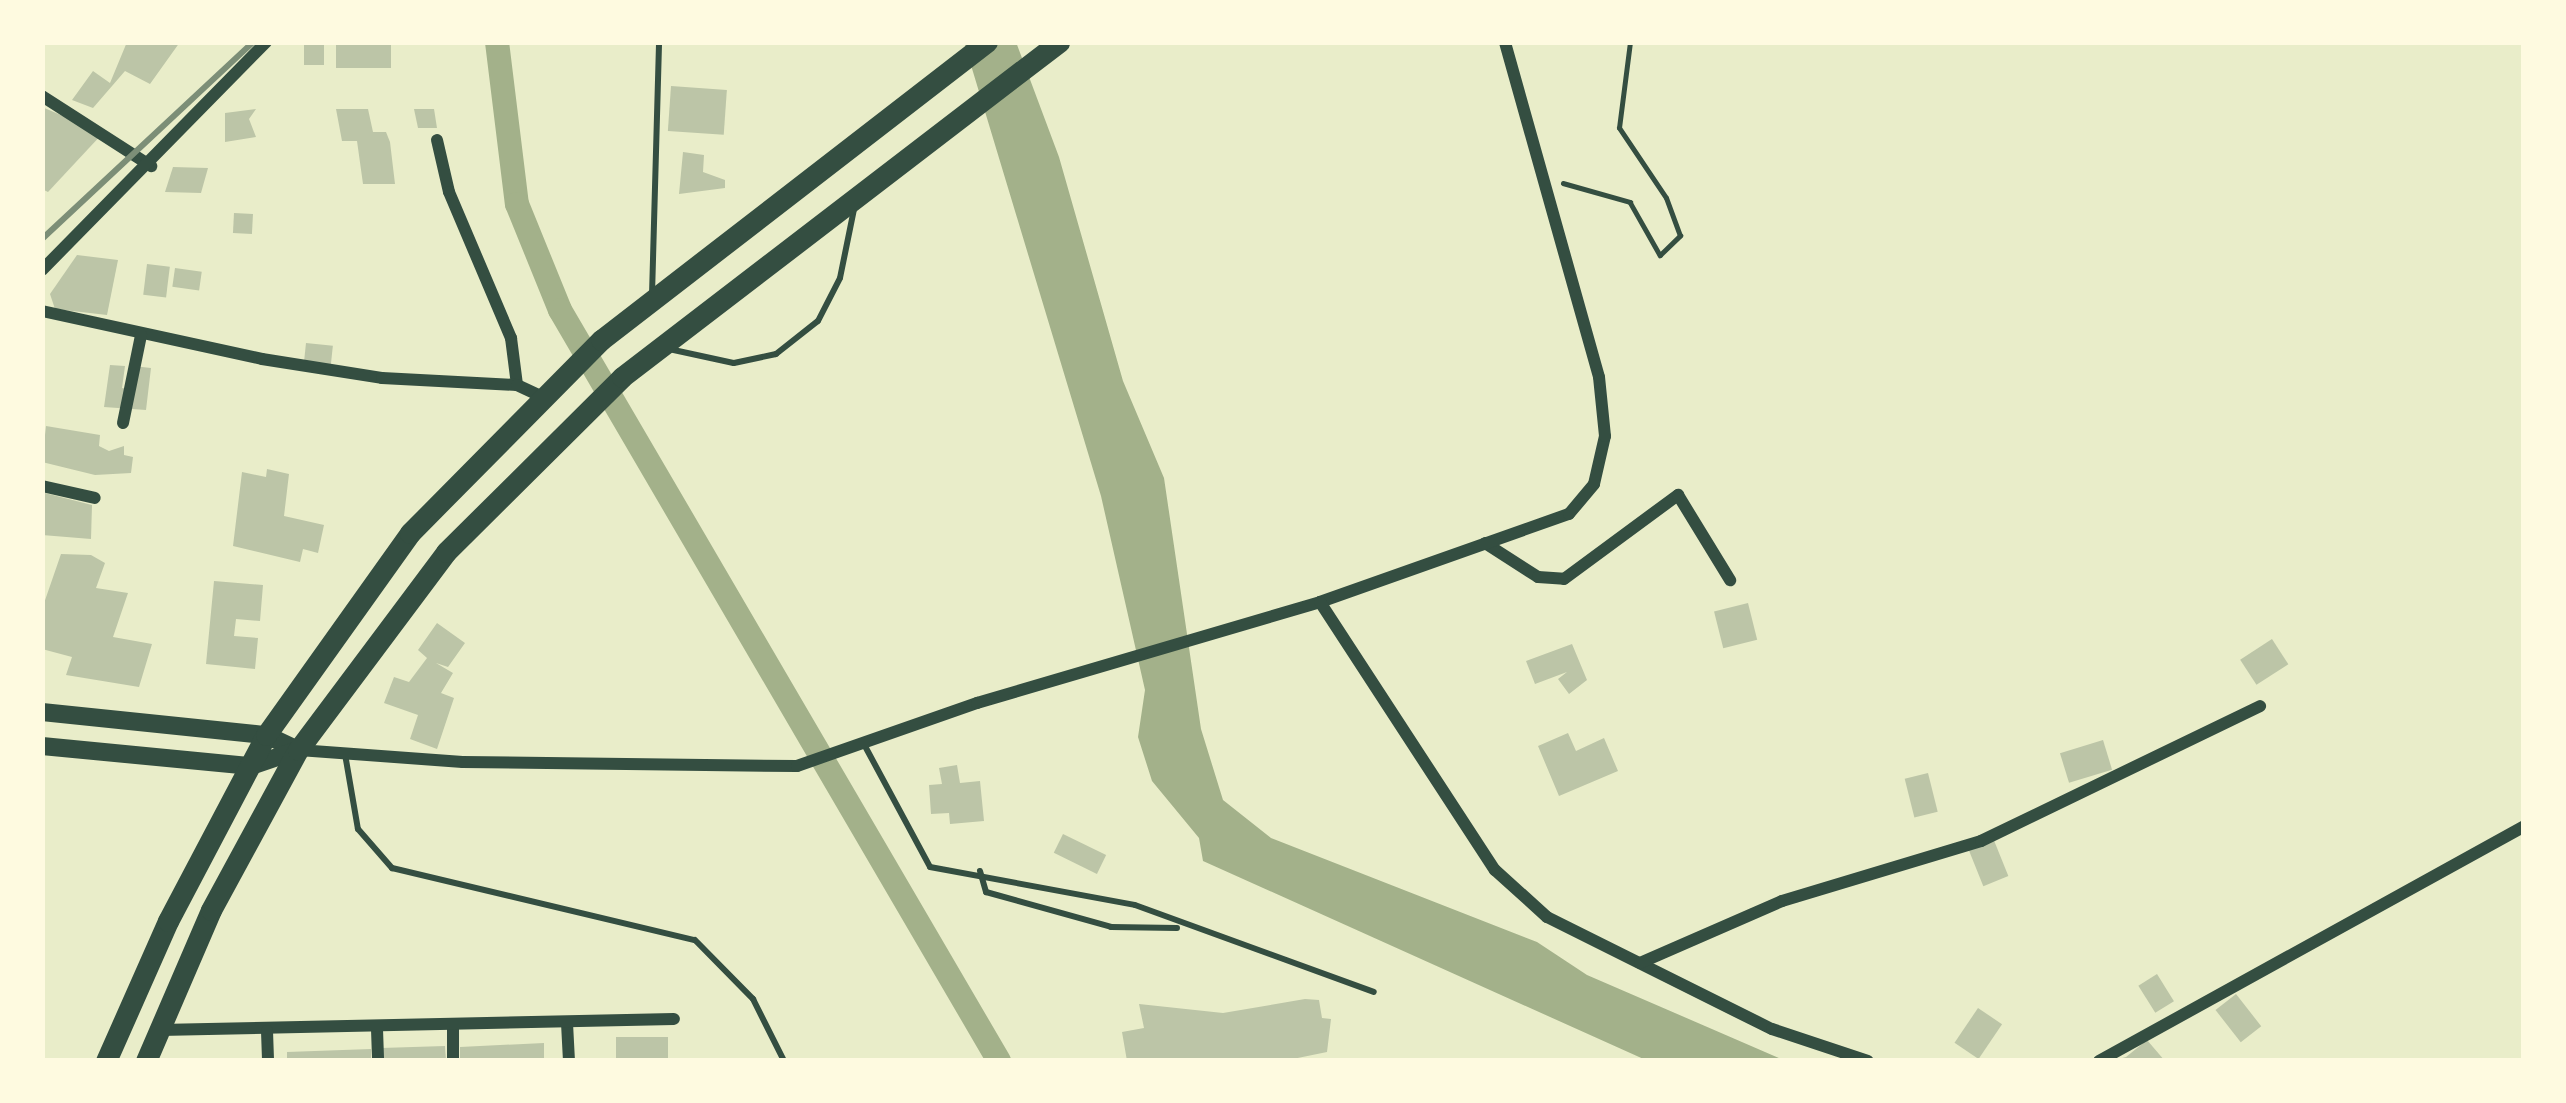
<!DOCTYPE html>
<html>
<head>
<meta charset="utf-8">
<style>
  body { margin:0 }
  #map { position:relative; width:2566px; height:1103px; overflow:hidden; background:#e9edc9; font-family:"Golos Text",sans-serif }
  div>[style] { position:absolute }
  .water>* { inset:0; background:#a3b18a }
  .canal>* { height:24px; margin:-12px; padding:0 12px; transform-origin:12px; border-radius:12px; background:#a3b18a }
  .building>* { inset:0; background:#bcc5a7; transform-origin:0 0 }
  .path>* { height:4.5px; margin:-2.25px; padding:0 2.25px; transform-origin:2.25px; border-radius:2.25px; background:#344e41 }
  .service>* { height:6px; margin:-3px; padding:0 3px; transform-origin:3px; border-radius:3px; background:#344e41 }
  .minor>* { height:12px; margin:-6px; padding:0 6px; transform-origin:6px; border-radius:6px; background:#344e41 }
  .primary>* { height:18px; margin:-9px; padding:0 9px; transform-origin:9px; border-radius:9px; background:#344e41 }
  .trunk>* { height:21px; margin:-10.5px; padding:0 10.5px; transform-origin:10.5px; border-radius:10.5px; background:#344e41 }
  .rail>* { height:6px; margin:-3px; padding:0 3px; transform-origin:3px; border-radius:3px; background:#7c8e77 }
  span { translate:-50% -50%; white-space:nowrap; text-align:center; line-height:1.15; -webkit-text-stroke:10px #fefae0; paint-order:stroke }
  .frame { position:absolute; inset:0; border:45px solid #fefae0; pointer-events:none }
</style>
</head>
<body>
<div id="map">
  <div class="water">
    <i style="clip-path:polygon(964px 42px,1016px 42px,1059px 157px,1123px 381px,1164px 478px,1201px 729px,1223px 800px,1271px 838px,1537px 942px,1587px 975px,1786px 1061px,1648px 1061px,1203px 861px,1199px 838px,1152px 781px,1138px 737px,1145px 690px,1101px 496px)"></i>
  </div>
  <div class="canal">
    <i style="left:497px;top:42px;width:163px;rotate:83deg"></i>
    <i style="left:517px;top:204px;width:114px;rotate:67.9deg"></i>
    <i style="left:560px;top:310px;width:870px;rotate:59.69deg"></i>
  </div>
  <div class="building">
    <i style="clip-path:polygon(127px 42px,180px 42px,150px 84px,125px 71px,93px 108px,72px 100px,93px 71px,110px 83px)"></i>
    <i style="left:304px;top:42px;width:20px;height:23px"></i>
    <i style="left:336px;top:42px;width:55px;height:26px"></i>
    <i style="left:671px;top:86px;width:56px;height:45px;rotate:4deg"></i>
    <i style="clip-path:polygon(42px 107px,103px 133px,48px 192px,42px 189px)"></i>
    <i style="clip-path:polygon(256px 109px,249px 119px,256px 137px,225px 142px,225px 113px)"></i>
    <i style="clip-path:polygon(336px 109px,368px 109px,373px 132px,386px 132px,390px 142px,395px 184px,363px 184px,357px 141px,342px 141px)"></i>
    <i style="clip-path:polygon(414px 109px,434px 109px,437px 128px,418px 128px)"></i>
    <i style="clip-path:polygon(683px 152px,704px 155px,703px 172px,725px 180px,725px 188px,679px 194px)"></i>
    <i style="clip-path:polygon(173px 167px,208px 168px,201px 193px,165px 192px)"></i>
    <i style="left:234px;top:213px;width:19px;height:20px;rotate:3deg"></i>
    <i style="clip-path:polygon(77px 255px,118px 260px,107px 315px,55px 309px,50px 294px)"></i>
    <i style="left:147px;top:264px;width:23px;height:31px;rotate:7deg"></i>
    <i style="left:175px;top:268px;width:27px;height:19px;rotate:8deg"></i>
    <i style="left:306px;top:343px;width:27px;height:19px;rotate:6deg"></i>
    <i style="clip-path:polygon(110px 365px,125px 366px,122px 388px,129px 389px,133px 366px,151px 368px,146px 410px,104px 407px)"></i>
    <i style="clip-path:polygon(46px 426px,100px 435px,99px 446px,109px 451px,124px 446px,124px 455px,133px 457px,131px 473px,95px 475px,42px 462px)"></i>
    <i style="clip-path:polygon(267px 469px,289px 474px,284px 516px,324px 525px,318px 553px,303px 549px,300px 562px,233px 546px,242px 472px,266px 477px)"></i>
    <i style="clip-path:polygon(45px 493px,92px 505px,91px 539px,42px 535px)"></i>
    <i style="clip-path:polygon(61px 554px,91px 555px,105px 563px,96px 588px,128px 593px,113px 637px,152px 644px,139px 687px,66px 675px,72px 657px,42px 649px,42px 609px)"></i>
    <i style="clip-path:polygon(214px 581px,263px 585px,260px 621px,236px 619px,234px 636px,258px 638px,255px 669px,206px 664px)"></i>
    <i style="left:1748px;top:603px;width:38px;height:35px;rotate:76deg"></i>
    <i style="clip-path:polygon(437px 623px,465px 643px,448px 667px,436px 663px,453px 673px,441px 693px,454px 698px,437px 749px,410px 739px,418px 715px,384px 703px,394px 677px,409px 682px,427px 658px,418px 650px)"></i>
    <i style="left:2272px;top:639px;width:30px;height:38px;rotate:57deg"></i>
    <i style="clip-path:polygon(1572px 644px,1587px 680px,1569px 694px,1558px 679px,1567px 672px,1535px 684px,1526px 661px)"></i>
    <i style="clip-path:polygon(1568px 733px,1576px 751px,1604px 738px,1618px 771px,1559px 796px,1538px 746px)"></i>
    <i style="left:2103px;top:740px;width:31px;height:45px;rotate:73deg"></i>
    <i style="clip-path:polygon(957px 765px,960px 783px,980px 781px,984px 821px,950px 824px,949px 813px,931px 814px,929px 785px,942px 784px,939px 768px)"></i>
    <i style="left:1928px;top:773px;width:40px;height:24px;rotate:76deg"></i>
    <i style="left:1063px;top:834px;width:48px;height:21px;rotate:26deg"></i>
    <i style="left:1993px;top:838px;width:41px;height:27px;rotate:68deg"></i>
    <i style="left:2157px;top:974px;width:32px;height:22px;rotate:58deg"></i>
    <i style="left:2236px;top:994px;width:41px;height:26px;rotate:52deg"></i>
    <i style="clip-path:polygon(1305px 999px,1319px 1000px,1322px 1018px,1331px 1019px,1327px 1052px,1283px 1061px,1127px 1061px,1122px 1032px,1144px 1028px,1139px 1004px,1223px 1013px)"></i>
    <i style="left:1978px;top:1008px;width:29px;height:42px;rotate:34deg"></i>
    <i style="left:616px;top:1037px;width:52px;height:24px"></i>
    <i style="clip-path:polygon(2147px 1040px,2165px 1061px,2111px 1061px,2126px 1057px)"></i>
    <i style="clip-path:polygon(544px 1043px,544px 1061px,460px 1061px,460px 1047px)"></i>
    <i style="clip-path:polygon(445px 1046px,446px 1061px,381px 1061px,381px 1048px)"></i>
    <i style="clip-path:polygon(371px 1049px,371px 1061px,287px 1061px,287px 1052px)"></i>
  </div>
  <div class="path">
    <i style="left:1563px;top:183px;width:70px;rotate:15.8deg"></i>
    <i style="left:1630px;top:202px;width:61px;rotate:60.5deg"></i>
    <i style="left:1660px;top:255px;width:28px;rotate:-44deg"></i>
    <i style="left:1680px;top:236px;width:40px;rotate:-110.2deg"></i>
    <i style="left:1666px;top:198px;width:84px;rotate:-123.9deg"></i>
    <i style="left:1619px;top:128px;width:87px;rotate:-82.7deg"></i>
  </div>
  <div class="service">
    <i style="left:652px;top:295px;width:253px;rotate:-88.4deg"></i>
    <i style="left:669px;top:349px;width:66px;rotate:12.2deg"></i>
    <i style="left:734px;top:363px;width:43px;rotate:-12.1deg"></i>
    <i style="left:776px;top:354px;width:53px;rotate:-38.2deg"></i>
    <i style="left:818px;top:321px;width:48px;rotate:-62.9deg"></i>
    <i style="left:840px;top:278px;width:70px;rotate:-78.5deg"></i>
    <i style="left:866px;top:748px;width:135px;rotate:61.7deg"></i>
    <i style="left:930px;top:867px;width:208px;rotate:10.5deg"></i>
    <i style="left:1135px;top:905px;width:254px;rotate:20deg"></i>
    <i style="left:345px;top:754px;width:76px;rotate:80.2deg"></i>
    <i style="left:358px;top:829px;width:52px;rotate:48.9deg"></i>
    <i style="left:392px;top:868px;width:311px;rotate:13.4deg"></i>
    <i style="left:695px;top:940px;width:83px;rotate:45.5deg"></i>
    <i style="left:753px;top:999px;width:69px;rotate:63.4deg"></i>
    <i style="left:980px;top:871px;width:22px;rotate:74deg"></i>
    <i style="left:986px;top:892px;width:130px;rotate:15.6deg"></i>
    <i style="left:1111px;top:927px;width:66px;rotate:0.9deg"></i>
  </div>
  <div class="minor">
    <i style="left:42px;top:96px;width:130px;rotate:32.7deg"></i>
    <i style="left:437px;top:140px;width:53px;rotate:77deg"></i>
    <i style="left:449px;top:192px;width:159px;rotate:67deg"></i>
    <i style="left:511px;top:338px;width:47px;rotate:82.7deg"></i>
    <i style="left:42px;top:270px;width:320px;rotate:-45.5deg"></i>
    <i style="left:42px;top:311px;width:225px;rotate:12.3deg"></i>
    <i style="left:262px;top:359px;width:121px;rotate:9deg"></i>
    <i style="left:382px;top:378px;width:135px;rotate:3deg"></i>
    <i style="left:517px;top:385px;width:26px;rotate:25deg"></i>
    <i style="left:123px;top:423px;width:90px;rotate:-78.4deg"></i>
    <i style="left:42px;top:486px;width:54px;rotate:12.8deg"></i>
    <i style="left:1485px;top:543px;width:63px;rotate:32.7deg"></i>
    <i style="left:1538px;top:577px;width:26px;rotate:4deg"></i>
    <i style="left:1564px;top:579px;width:142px;rotate:-36.4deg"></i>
    <i style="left:1678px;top:495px;width:100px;rotate:58.5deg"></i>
    <i style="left:1320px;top:602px;width:264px;rotate:-19.5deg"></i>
    <i style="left:1569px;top:514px;width:39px;rotate:-50deg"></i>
    <i style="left:1594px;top:484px;width:49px;rotate:-77.1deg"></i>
    <i style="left:1605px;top:436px;width:59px;rotate:-95.8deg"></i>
    <i style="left:1599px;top:377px;width:348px;rotate:-105.7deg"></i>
    <i style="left:299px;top:750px;width:164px;rotate:4.2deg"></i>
    <i style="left:463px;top:762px;width:334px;rotate:0.7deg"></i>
    <i style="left:797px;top:766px;width:191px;rotate:-19.3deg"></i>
    <i style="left:977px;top:703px;width:358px;rotate:-16.4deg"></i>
    <i style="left:1320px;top:602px;width:320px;rotate:56.9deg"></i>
    <i style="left:1495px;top:870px;width:70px;rotate:42.1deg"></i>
    <i style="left:1547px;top:917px;width:251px;rotate:26.5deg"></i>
    <i style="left:1772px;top:1029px;width:101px;rotate:18.4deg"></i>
    <i style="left:1640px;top:963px;width:155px;rotate:-23.6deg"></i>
    <i style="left:1782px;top:901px;width:208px;rotate:-16.8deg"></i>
    <i style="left:1981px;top:841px;width:310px;rotate:-25.8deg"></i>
    <i style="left:567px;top:1023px;width:38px;rotate:87deg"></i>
    <i style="left:453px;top:1027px;width:34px;rotate:90deg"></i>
    <i style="left:377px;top:1029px;width:32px;rotate:88deg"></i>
    <i style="left:160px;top:1030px;width:514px;rotate:-1.23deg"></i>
    <i style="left:267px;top:1031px;width:30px;rotate:88deg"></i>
    <i style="left:2099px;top:1061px;width:486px;rotate:-28.9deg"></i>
  </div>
  <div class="primary">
    <i style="left:42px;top:712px;width:225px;rotate:5.9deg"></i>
    <i style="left:266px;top:735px;width:35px;rotate:25deg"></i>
    <i style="left:42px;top:746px;width:210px;rotate:5.5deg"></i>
    <i style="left:251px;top:766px;width:50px;rotate:-18.8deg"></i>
  </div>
  <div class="trunk">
    <i style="left:106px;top:1061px;width:153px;rotate:-66.1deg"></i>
    <i style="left:168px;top:921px;width:210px;rotate:-62.2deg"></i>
    <i style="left:266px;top:735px;width:248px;rotate:-54.5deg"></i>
    <i style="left:410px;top:533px;width:272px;rotate:-45.3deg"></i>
    <i style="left:601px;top:340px;width:488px;rotate:-37.7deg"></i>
    <i style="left:146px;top:1061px;width:164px;rotate:-66.7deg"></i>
    <i style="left:211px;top:910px;width:182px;rotate:-61.5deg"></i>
    <i style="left:298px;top:750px;width:247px;rotate:-53.2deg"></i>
    <i style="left:446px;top:552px;width:248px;rotate:-44.8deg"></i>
    <i style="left:622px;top:377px;width:551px;rotate:-37.47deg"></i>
  </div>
  <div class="rail">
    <i style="left:42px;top:239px;width:289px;rotate:-43deg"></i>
  </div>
  <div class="frame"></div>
</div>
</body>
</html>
